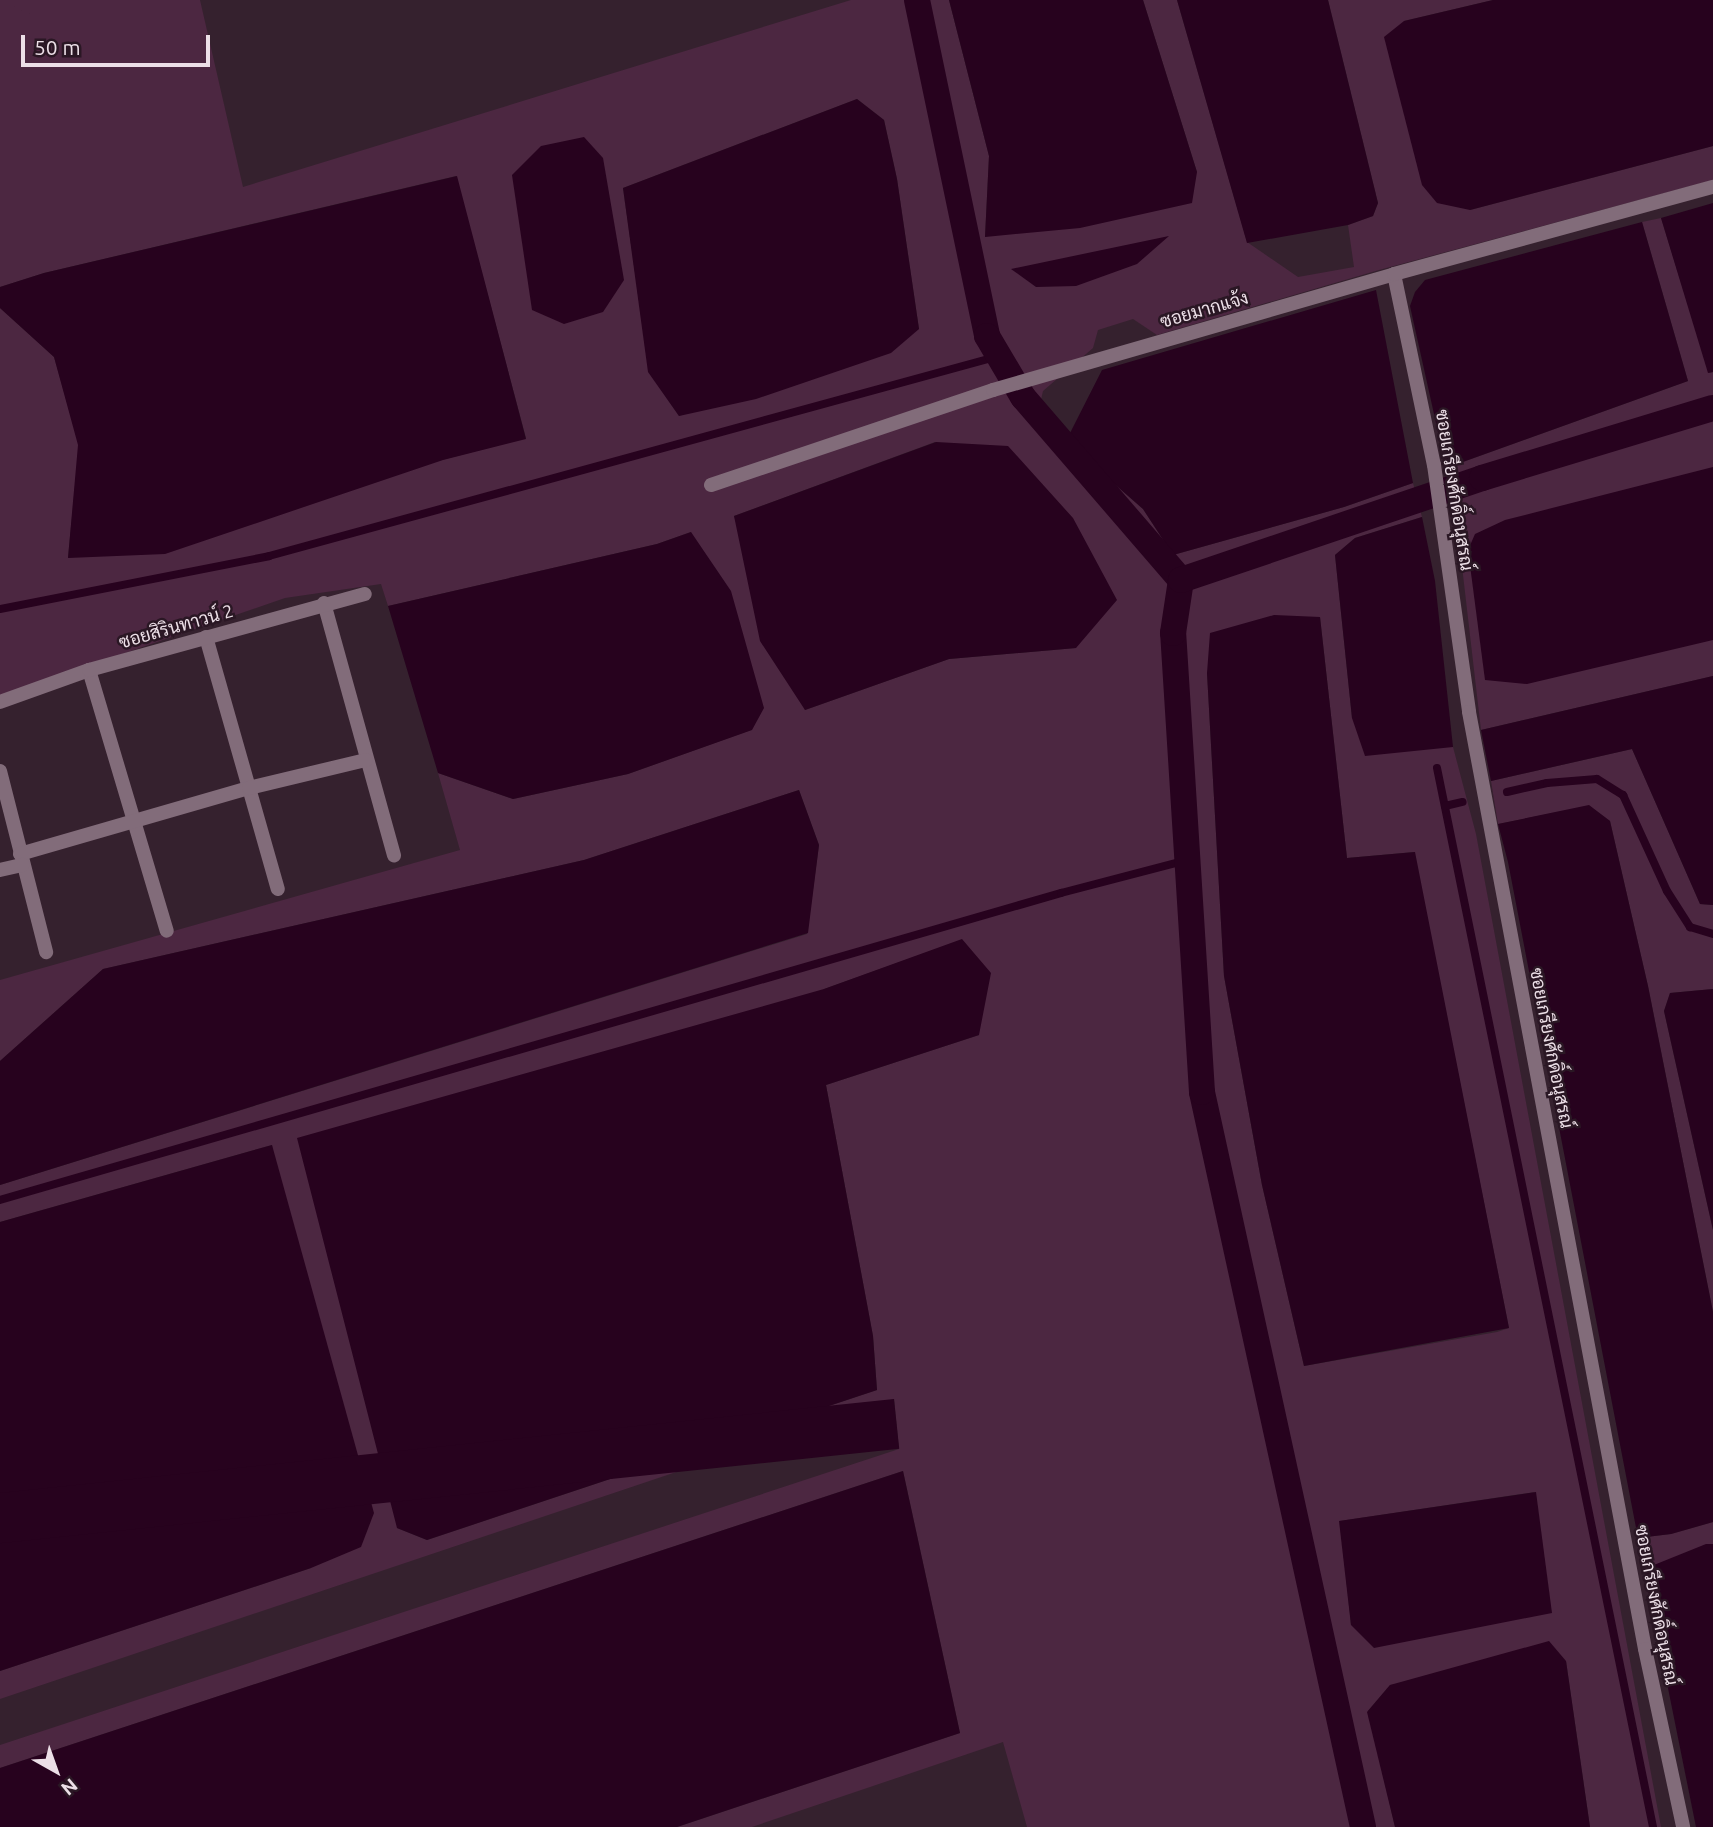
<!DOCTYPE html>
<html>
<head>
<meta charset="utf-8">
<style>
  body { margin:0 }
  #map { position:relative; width:1713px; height:1827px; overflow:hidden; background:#35212e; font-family:Ubuntu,Sarabun,sans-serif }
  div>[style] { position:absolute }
  .green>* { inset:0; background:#4c2741 }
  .water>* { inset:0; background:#27021e; transform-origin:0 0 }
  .stream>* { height:8px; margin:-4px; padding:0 4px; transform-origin:4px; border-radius:4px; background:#27021e }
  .canal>* { height:26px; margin:-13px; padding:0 13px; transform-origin:13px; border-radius:13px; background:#27021e }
  .minor>* { height:14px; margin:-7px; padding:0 7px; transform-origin:7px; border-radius:7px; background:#826c7a }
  span { translate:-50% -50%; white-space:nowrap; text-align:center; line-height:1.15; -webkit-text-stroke:5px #2a1724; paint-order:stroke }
  .street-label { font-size:18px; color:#ecdfe7 }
  .north { position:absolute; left:21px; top:1736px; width:70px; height:70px; -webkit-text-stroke:5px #2a1724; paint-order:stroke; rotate:140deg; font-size:19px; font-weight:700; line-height:28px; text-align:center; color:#ecdfe7 }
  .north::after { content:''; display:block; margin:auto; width:24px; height:32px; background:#ecdfe7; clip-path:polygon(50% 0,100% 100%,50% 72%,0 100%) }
  .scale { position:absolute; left:21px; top:35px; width:189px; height:32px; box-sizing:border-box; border:4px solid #ecdfe7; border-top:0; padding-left:9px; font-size:21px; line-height:24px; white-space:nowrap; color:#ecdfe7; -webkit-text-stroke:5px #2a1724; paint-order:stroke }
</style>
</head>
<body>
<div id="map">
  <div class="green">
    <i style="clip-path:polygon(evenodd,0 0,200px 0,243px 187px,851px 0,949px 0,989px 156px,985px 237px,1197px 172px,1143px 0,1177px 0,1247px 242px,1298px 277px,1354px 267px,1348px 225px,1373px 216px,1378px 203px,1328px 0,1493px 0,1404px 21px,1470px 210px,1713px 146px,1713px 180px,1379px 270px,1157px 335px,1133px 319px,1098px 330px,1093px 348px,1043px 391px,1040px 404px,1087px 460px,1143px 509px,1173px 555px,1344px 507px,1413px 483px,1422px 517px,1355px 538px,1335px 555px,1352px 718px,1434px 747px,1453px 747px,1476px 834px,1661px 1827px,1590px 1827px,1566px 1661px,1390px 1685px,1368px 1711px,1395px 1827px,1027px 1827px,1003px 1742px,752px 1827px,677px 1827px,960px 1733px,903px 1471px,0 1768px,0 1745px,899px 1449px,894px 1399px,0 1699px,0 1671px,311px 1568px,272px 1145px,0 1222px,0 1185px,807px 934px,819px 845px,799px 790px,584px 860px,103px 969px,0 1061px,0 980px,460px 850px,438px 773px,513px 799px,628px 774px,751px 730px,691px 532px,657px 544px,388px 606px,381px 584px,285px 598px,0 696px,0 308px,54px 357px,79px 445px,68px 557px,526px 438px,456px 176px,44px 273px,0 287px,0 0,857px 99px,884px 120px,897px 179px,919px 329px,679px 416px,649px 372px,623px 188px,857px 99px,0 0,935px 442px,1076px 648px,949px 659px,805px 710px,734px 516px,935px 442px,0 0,1320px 617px,1347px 858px,1414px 852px,1509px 1328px,1497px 1332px,1304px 1366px,1262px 1185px,1224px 976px,1207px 673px,1320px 617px,0 0,962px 940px,979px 1035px,826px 1085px,873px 1336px,877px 1390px,427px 1540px,397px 1528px,824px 989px,962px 940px,0 0,1535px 1492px,1351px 1625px,1340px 1521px,1535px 1492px)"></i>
    <i style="clip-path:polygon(1661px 218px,1709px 373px,1713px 372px,1713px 676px,1481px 730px,1455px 506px,1446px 468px,1688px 381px,1642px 222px)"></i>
    <i style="clip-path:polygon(1632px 749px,1700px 904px,1713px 905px,1713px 989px,1670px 993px,1664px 1011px,1713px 1230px,1713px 1312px,1648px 986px,1610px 821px,1589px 806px,1498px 824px,1491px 781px)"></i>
    <i style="clip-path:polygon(1713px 1522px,1713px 1544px,1644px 1569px,1638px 1538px,1671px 1534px)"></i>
  </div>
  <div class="water">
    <i style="clip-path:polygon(949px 0,1143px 0,1197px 172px,1192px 203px,1080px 228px,985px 237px,989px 156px)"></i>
    <i style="clip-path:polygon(1177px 0,1328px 0,1378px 203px,1373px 216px,1348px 225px,1247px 243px)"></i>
    <i style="clip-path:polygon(1493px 0,1713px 0,1713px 146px,1470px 210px,1437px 203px,1422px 185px,1384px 37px,1404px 21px)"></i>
    <i style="clip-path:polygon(857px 99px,884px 120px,897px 179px,919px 329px,891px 353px,756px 399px,679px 416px,648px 372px,623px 188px)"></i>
    <i style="clip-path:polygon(584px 137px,603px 158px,624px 280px,603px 312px,564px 324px,532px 310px,512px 175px,541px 146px)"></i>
    <i style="clip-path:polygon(457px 176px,526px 439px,443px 460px,165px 554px,68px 558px,78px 445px,54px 357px,0 308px,0 287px,44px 273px)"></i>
    <i style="clip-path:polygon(1713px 203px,1713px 372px,1708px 373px,1661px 218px)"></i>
    <i style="clip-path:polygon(1642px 222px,1688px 381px,1446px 468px,1410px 306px,1415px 292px,1425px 280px)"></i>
    <i style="clip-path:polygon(1169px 236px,1137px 264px,1076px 286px,1036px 287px,1011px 269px)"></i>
    <i style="clip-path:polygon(1376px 290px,1413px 483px,1344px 507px,1173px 555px,1143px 509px,1087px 460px,1068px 437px,1102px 370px)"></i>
    <i style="clip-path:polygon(936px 442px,1008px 446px,1073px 518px,1117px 600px,1076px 648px,949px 659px,805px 710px,760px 641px,734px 516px)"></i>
    <i style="clip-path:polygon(1713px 467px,1713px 640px,1527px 684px,1485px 680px,1468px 550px,1475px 534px,1505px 520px)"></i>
    <i style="clip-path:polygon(1422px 517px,1435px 581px,1453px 747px,1365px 756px,1352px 718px,1335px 555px,1355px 538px)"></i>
    <i style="clip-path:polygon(691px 532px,731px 591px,764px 708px,752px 730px,628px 774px,513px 799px,438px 773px,388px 606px,657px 544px)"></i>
    <i style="clip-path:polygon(1274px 615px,1320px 617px,1347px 858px,1415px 852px,1509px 1328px,1304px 1366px,1262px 1185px,1224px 976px,1207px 673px,1210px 633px)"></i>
    <i style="clip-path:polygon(1713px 676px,1713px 905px,1700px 904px,1632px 749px,1491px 781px,1481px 730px)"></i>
    <i style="clip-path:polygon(799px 790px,819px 845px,808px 933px,0 1185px,0 1061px,103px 969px,584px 860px)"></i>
    <i style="clip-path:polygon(1589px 805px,1610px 821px,1648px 986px,1713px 1312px,1713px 1522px,1671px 1534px,1638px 1538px,1508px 862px,1498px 824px)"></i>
    <i style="clip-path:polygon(962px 939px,991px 973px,979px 1035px,826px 1085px,873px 1336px,877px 1390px,427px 1540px,397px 1528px,297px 1138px,824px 989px)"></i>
    <i style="clip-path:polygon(1713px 989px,1713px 1230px,1664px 1011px,1670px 993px)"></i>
    <i style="clip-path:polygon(272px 1145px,374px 1513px,361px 1547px,311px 1568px,0 1671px,0 1222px)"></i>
    <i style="left:894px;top:1399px;width:50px;height:943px;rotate:84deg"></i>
    <i style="clip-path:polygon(903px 1471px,960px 1733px,677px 1827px,0 1827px,0 1768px)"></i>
    <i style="clip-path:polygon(1536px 1492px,1552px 1613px,1374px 1648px,1351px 1625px,1339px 1521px)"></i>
    <i style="clip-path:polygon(1706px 1544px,1713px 1544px,1713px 1827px,1696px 1827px,1644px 1569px)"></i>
    <i style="clip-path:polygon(1549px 1641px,1566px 1661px,1590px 1827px,1395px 1827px,1367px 1712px,1390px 1685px)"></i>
  </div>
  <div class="stream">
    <i style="left:0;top:609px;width:274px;rotate:-11.1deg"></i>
    <i style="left:269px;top:556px;width:757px;rotate:-15.32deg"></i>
    <i style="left:1437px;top:768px;width:1081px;rotate:78.47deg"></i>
    <i style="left:1507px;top:792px;width:41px;rotate:-12.7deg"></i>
    <i style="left:1547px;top:783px;width:50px;rotate:-4.6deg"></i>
    <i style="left:1597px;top:779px;width:31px;rotate:32deg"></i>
    <i style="left:1623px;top:795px;width:106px;rotate:65.4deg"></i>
    <i style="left:1667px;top:891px;width:43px;rotate:57.4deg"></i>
    <i style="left:1690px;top:927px;width:24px;rotate:17deg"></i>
    <i style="left:1445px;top:806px;width:18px;rotate:-13deg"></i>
    <i style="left:0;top:1200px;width:1105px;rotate:-16.14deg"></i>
    <i style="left:1061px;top:893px;width:131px;rotate:-14.6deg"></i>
  </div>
  <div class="canal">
    <i style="left:917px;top:0;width:343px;rotate:78.2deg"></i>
    <i style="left:987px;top:336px;width:71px;rotate:59.5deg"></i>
    <i style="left:1023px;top:397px;width:242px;rotate:49.2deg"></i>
    <i style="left:1363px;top:1827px;width:752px;rotate:-102.36deg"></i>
    <i style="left:1202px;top:1092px;width:460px;rotate:-93.6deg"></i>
    <i style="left:1173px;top:633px;width:54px;rotate:-81.4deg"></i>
    <i style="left:1181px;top:580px;width:318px;rotate:-18.7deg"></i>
    <i style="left:1482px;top:478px;width:241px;rotate:-16.9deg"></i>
  </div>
  <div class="minor">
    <i style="left:1394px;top:274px;width:195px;rotate:78.2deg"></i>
    <i style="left:1434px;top:465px;width:249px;rotate:81.9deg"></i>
    <i style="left:1469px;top:712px;width:953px;rotate:79.36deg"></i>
    <i style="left:1645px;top:1649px;width:182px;rotate:77.9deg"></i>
    <i style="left:711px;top:485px;width:298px;rotate:-18.6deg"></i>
    <i style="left:993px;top:390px;width:417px;rotate:-16.1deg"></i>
    <i style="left:1394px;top:274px;width:331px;rotate:-15.3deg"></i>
    <i style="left:324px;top:603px;width:262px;rotate:74.5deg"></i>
    <i style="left:206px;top:637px;width:262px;rotate:74.1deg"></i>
    <i style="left:89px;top:670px;width:272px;rotate:73.4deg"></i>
    <i style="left:0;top:702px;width:95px;rotate:-19.8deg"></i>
    <i style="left:89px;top:670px;width:286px;rotate:-15.4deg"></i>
    <i style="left:0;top:771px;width:187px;rotate:75.7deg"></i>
    <i style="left:20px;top:854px;width:238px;rotate:-16.1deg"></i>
    <i style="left:249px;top:788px;width:120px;rotate:-13.5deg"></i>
    <i style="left:0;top:870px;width:23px;rotate:-13deg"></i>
  </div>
  <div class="street-label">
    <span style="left:1204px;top:309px;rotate:-16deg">ซอยมากแจ้ง</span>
    <span style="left:1455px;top:490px;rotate:81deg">ซอยเกรียงศักดิ์อนุสรณ์</span>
    <span style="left:176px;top:626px;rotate:-16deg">ซอยสิรินทาวน์ 2</span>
    <span style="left:1552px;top:1048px;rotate:79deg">ซอยเกรียงศักดิ์อนุสรณ์</span>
    <span style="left:1657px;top:1605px;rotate:79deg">ซอยเกรียงศักดิ์อนุสรณ์</span>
  </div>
  <div class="north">N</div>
  <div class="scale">50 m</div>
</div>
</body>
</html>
